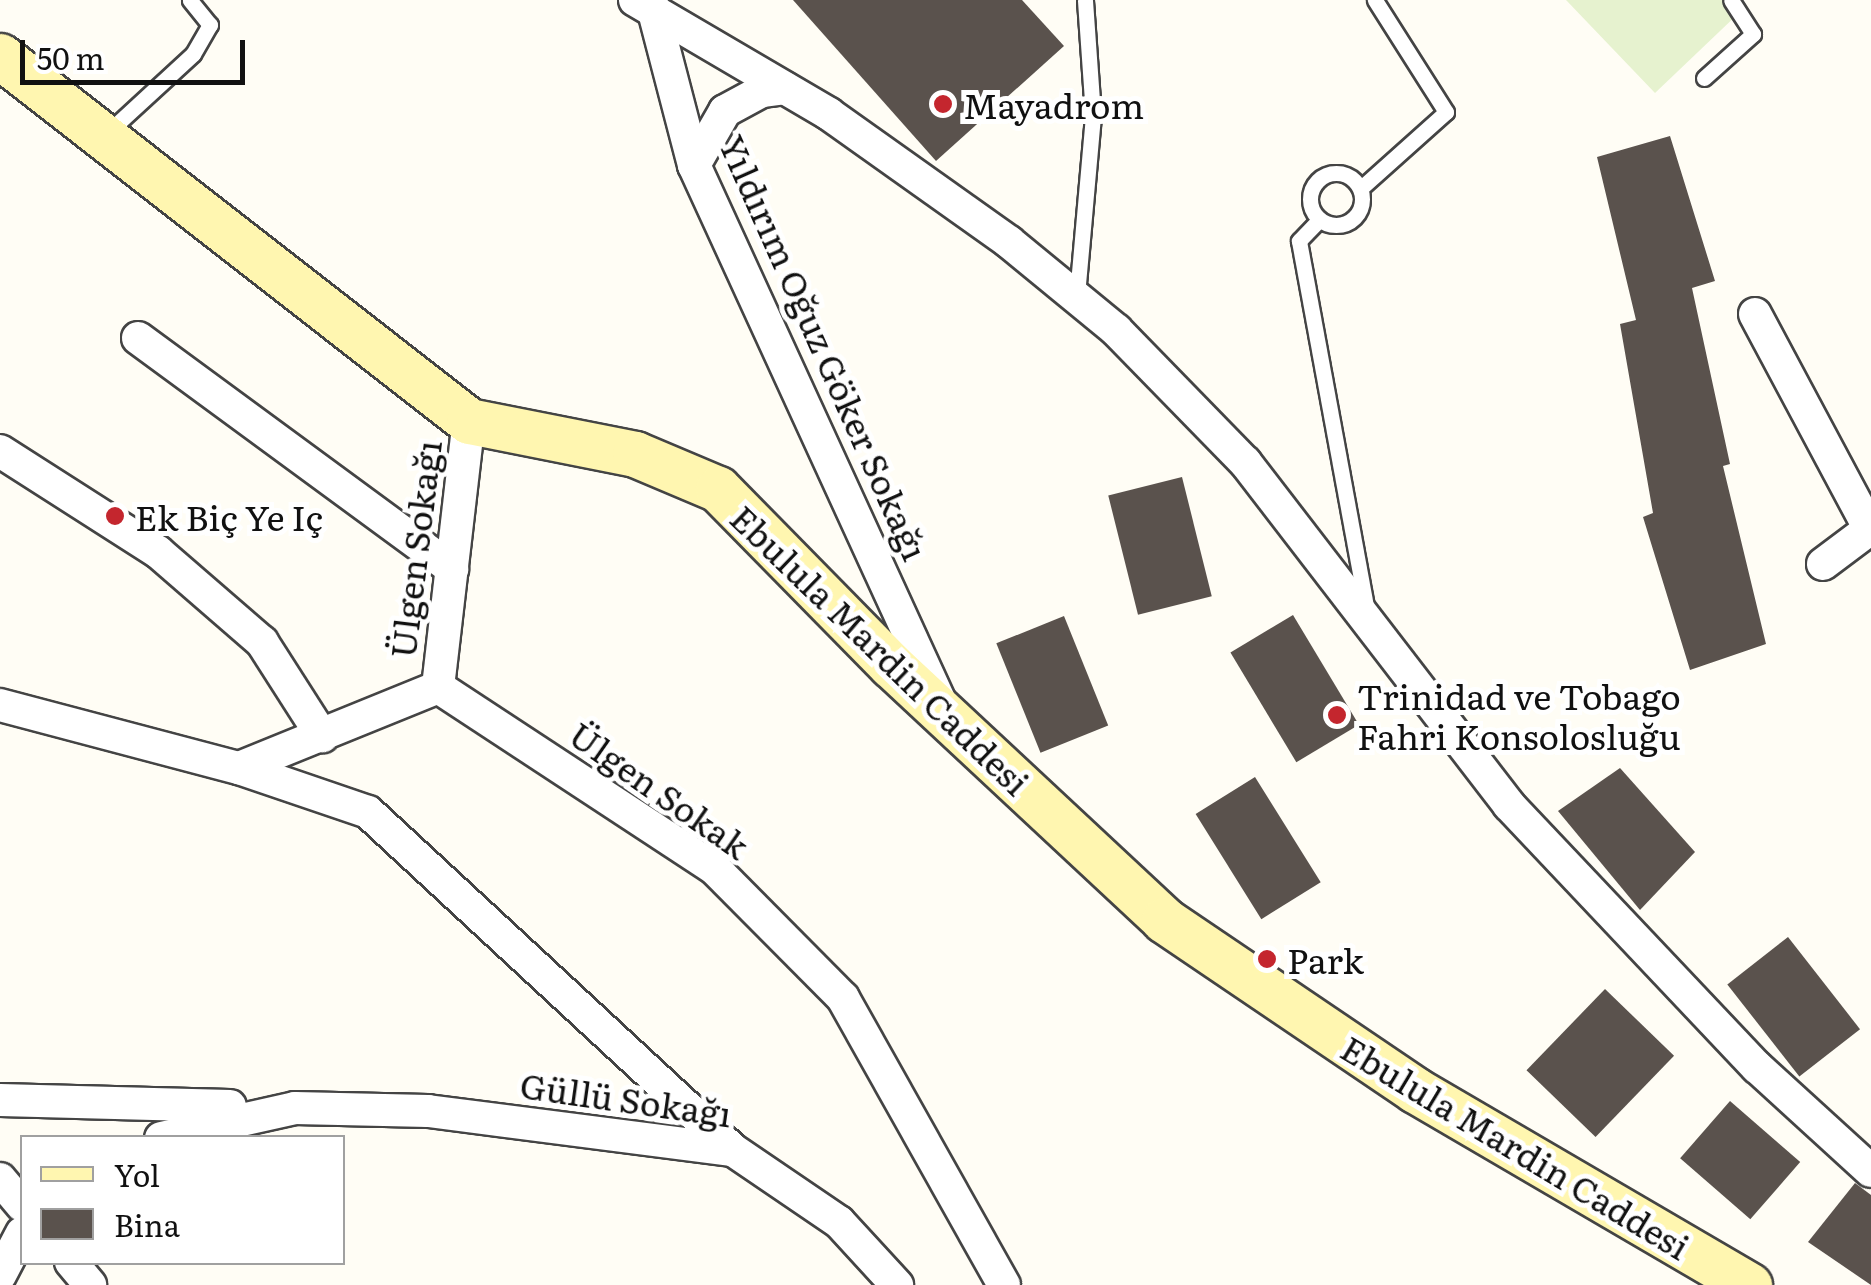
<!DOCTYPE html>
<html>
<head>
<meta charset="utf-8">
<style>
  body { margin:0 }
  #map { position:relative; width:1871px; height:1285px; overflow:hidden; background:#fffdf5; font-family:Literata,serif }
  div>[style] { position:absolute }
  .pitch>* { inset:0; background:#e6f2cf }
  .building>* { inset:0; background:#5a524d; transform-origin:0 0 }
  .roads { filter:drop-shadow(2px 0 #444) drop-shadow(-2px 0 #444) drop-shadow(0 2px #444) drop-shadow(0 -2px #444) }
  .lane>* { height:15px; margin:-7.5px; padding:0 7.5px; transform-origin:7.5px; border-radius:7.5px; background:#fff }
  .lane>.ring { margin:-7.5px; padding:0; box-sizing:content-box; background:none; border:15px solid #fff; border-radius:50% }
  .street>* { height:32px; margin:-16px; padding:0 16px; transform-origin:16px; border-radius:16px; background:#fff }
  .secondary>* { height:45px; margin:-22.5px; padding:0 22.5px; transform-origin:22.5px; border-radius:22.5px; background:#fff6b0 }
  .dots>* { width:28px; height:28px; translate:-50% -50%; box-sizing:border-box; border:5px solid #fff; border-radius:50% }
  span { translate:-50% -50%; white-space:nowrap; text-align:center; line-height:1.15; -webkit-text-stroke:10px #fff; paint-order:stroke }
  .poi-label { font-size:35px; color:#111 }
  .left { translate:0 -50%; text-align:left }
  .street-label { font-size:35px; color:#111 }
  .legend { position:absolute; left:20px; top:1135px; width:325px; height:130px; box-sizing:border-box; background:#fff; border:2px solid #a0a0a0; margin:0; padding:12px 18px; list-style:none; font-size:30px; color:#111 }
  .legend li { display:flex; align-items:center; gap:20px; height:50px }
  .legend b { width:50px; border:2px solid #a0a0a0 }
  .scale { position:absolute; left:20px; top:40px; width:225px; height:45px; box-sizing:border-box; border:5px solid #111; border-top:0; padding-left:12px; font-size:30px; line-height:35px; white-space:nowrap; color:#111; -webkit-text-stroke:8px #fff; paint-order:stroke }
</style>
</head>
<body>
<div id="map">
  <div class="pitch">
    <i style="clip-path:polygon(1566px 0,1730px 0,1741px 11px,1655px 93px)"></i>
  </div>
  <div class="building">
    <i style="clip-path:polygon(793px 0,1022px 0,1064px 46px,936px 161px)"></i>
    <i style="clip-path:polygon(1670px 136px,1715px 281px,1692px 288px,1730px 464px,1723px 466px,1766px 644px,1690px 670px,1643px 517px,1653px 513px,1620px 324px,1636px 320px,1597px 157px)"></i>
    <i style="left:1182px;top:477px;width:123px;height:76px;rotate:76deg"></i>
    <i style="left:1293px;top:615px;width:128px;height:73px;rotate:59deg"></i>
    <i style="left:1064px;top:616px;width:118px;height:73px;rotate:68deg"></i>
    <i style="clip-path:polygon(1620px 768px,1695px 852px,1640px 910px,1558px 811px)"></i>
    <i style="left:1255px;top:777px;width:124px;height:70px;rotate:58deg"></i>
    <i style="left:1788px;top:937px;width:117px;height:77px;rotate:52deg"></i>
    <i style="left:1605px;top:989px;width:96px;height:113px;rotate:44deg"></i>
    <i style="left:1730px;top:1101px;width:93px;height:76px;rotate:41deg"></i>
    <i style="clip-path:polygon(1855px 1183px,1871px 1195px,1871px 1285px,1808px 1242px)"></i>
  </div>
  <div class="roads">
    <div class="lane">
      <i style="left:1704px;top:78px;width:66px;rotate:-41.9deg"></i>
      <i style="left:1753px;top:34px;width:40px;rotate:-122.9deg"></i>
      <i style="left:106px;top:134px;width:118px;rotate:-42.6deg"></i>
      <i style="left:193px;top:54px;width:34px;rotate:-60deg"></i>
      <i style="left:210px;top:25px;width:32px;rotate:-129deg"></i>
      <i class="ring" style="left:1310px;top:173px;width:37px;height:37px"></i>
      <i style="left:1361px;top:188px;width:114px;rotate:-41.8deg"></i>
      <i style="left:1446px;top:112px;width:133px;rotate:-122.4deg"></i>
      <i style="left:1319px;top:220px;width:29px;rotate:134deg"></i>
      <i style="left:1299px;top:241px;width:372px;rotate:79.6deg"></i>
      <i style="left:1077px;top:295px;width:181px;rotate:-84.9deg"></i>
      <i style="left:1093px;top:115px;width:115px;rotate:-94deg"></i>
    </div>
    <div class="street">
      <i style="left:635px;top:0;width:225px;rotate:30.4deg"></i>
      <i style="left:829px;top:114px;width:221px;rotate:35.4deg"></i>
      <i style="left:1009px;top:242px;width:139px;rotate:39.4deg"></i>
      <i style="left:1116px;top:330px;width:185px;rotate:45.7deg"></i>
      <i style="left:1245px;top:462px;width:433px;rotate:52.4deg"></i>
      <i style="left:1509px;top:805px;width:361px;rotate:46.6deg"></i>
      <i style="left:1757px;top:1067px;width:154px;rotate:42.4deg"></i>
      <i style="left:651px;top:0;width:171px;rotate:75.4deg"></i>
      <i style="left:694px;top:165px;width:595px;rotate:65.37deg"></i>
      <i style="left:694px;top:165px;width:62px;rotate:-60.1deg"></i>
      <i style="left:725px;top:111px;width:42px;rotate:-28.4deg"></i>
      <i style="left:762px;top:91px;width:23px;rotate:-7deg"></i>
      <i style="left:1755px;top:314px;width:244px;rotate:61.9deg"></i>
      <i style="left:138px;top:338px;width:390px;rotate:36.3deg"></i>
      <i style="left:0;top:451px;width:188px;rotate:32.6deg"></i>
      <i style="left:158px;top:552px;width:138px;rotate:40.9deg"></i>
      <i style="left:262px;top:642px;width:112px;rotate:57.4deg"></i>
      <i style="left:1823px;top:564px;width:60px;rotate:-36.9deg"></i>
      <i style="left:438px;top:687px;width:330px;rotate:33.3deg"></i>
      <i style="left:714px;top:868px;width:183px;rotate:45.2deg"></i>
      <i style="left:843px;top:998px;width:329px;rotate:60.7deg"></i>
      <i style="left:438px;top:687px;width:268px;rotate:-83.4deg"></i>
      <i style="left:0;top:705px;width:247px;rotate:14.8deg"></i>
      <i style="left:239px;top:768px;width:136px;rotate:18.8deg"></i>
      <i style="left:368px;top:812px;width:497px;rotate:42.8deg"></i>
      <i style="left:239px;top:768px;width:215px;rotate:-22.1deg"></i>
      <i style="left:0;top:1100px;width:230px;rotate:1.5deg"></i>
      <i style="left:161px;top:1138px;width:137px;rotate:-12.6deg"></i>
      <i style="left:295px;top:1108px;width:133px;rotate:1.3deg"></i>
      <i style="left:428px;top:1111px;width:307px;rotate:7.3deg"></i>
      <i style="left:733px;top:1150px;width:128px;rotate:34.2deg"></i>
      <i style="left:839px;top:1222px;width:86px;rotate:47.4deg"></i>
      <i style="left:0;top:1179px;width:34px;rotate:50deg"></i>
      <i style="left:71px;top:1262px;width:30px;rotate:50deg"></i>
      <i style="left:0;top:1275px;width:47px;rotate:-62.4deg"></i>
    </div>
    <div class="secondary">
      <i style="left:0;top:56px;width:594px;rotate:37.89deg"></i>
      <i style="left:469px;top:421px;width:169px;rotate:11.2deg"></i>
      <i style="left:635px;top:454px;width:90px;rotate:22.9deg"></i>
      <i style="left:718px;top:489px;width:247px;rotate:45.5deg"></i>
      <i style="left:891px;top:665px;width:374px;rotate:43deg"></i>
      <i style="left:1164px;top:920px;width:303px;rotate:34.1deg"></i>
      <i style="left:1415px;top:1090px;width:387px;rotate:30.3deg"></i>
    </div>
  </div>
  <div class="dots">
    <i style="left:943px;top:104px;background:#c4262e"></i>
    <i style="left:115px;top:516px;background:#c4262e"></i>
    <i style="left:1337px;top:715px;background:#c4262e"></i>
    <i style="left:1267px;top:959px;background:#c4262e"></i>
  </div>
  <div class="poi-label">
    <span class="left" style="left:963px;top:104px">Mayadrom</span>
    <span class="left" style="left:135px;top:516px">Ek Biç Ye Iç</span>
    <span class="left" style="left:1357px;top:715px">Trinidad ve Tobago<br>Fahri Konsolosluğu</span>
    <span class="left" style="left:1287px;top:959px">Park</span>
  </div>
  <div class="street-label">
    <span style="left:825px;top:347px;rotate:66deg">Yıldırım Oğuz Göker Sokağı</span>
    <span style="left:414px;top:549px;rotate:-83deg">Ülgen Sokağı</span>
    <span style="left:881px;top:649px;rotate:44deg">Ebulula Mardin Caddesi</span>
    <span style="left:660px;top:789px;rotate:35deg">Ülgen Sokak</span>
    <span style="left:626px;top:1098px;rotate:8deg">Güllü Sokağı</span>
    <span style="left:1516px;top:1146px;rotate:31deg">Ebulula Mardin Caddesi</span>
  </div>
  <ul class="legend">
  <li><b style="height:12px;background:#fff6b0"></b>Yol</li>
  <li><b style="height:28px;background:#5a524d"></b>Bina</li>
  </ul>
  <div class="scale">50 m</div>
</div>
</body>
</html>
